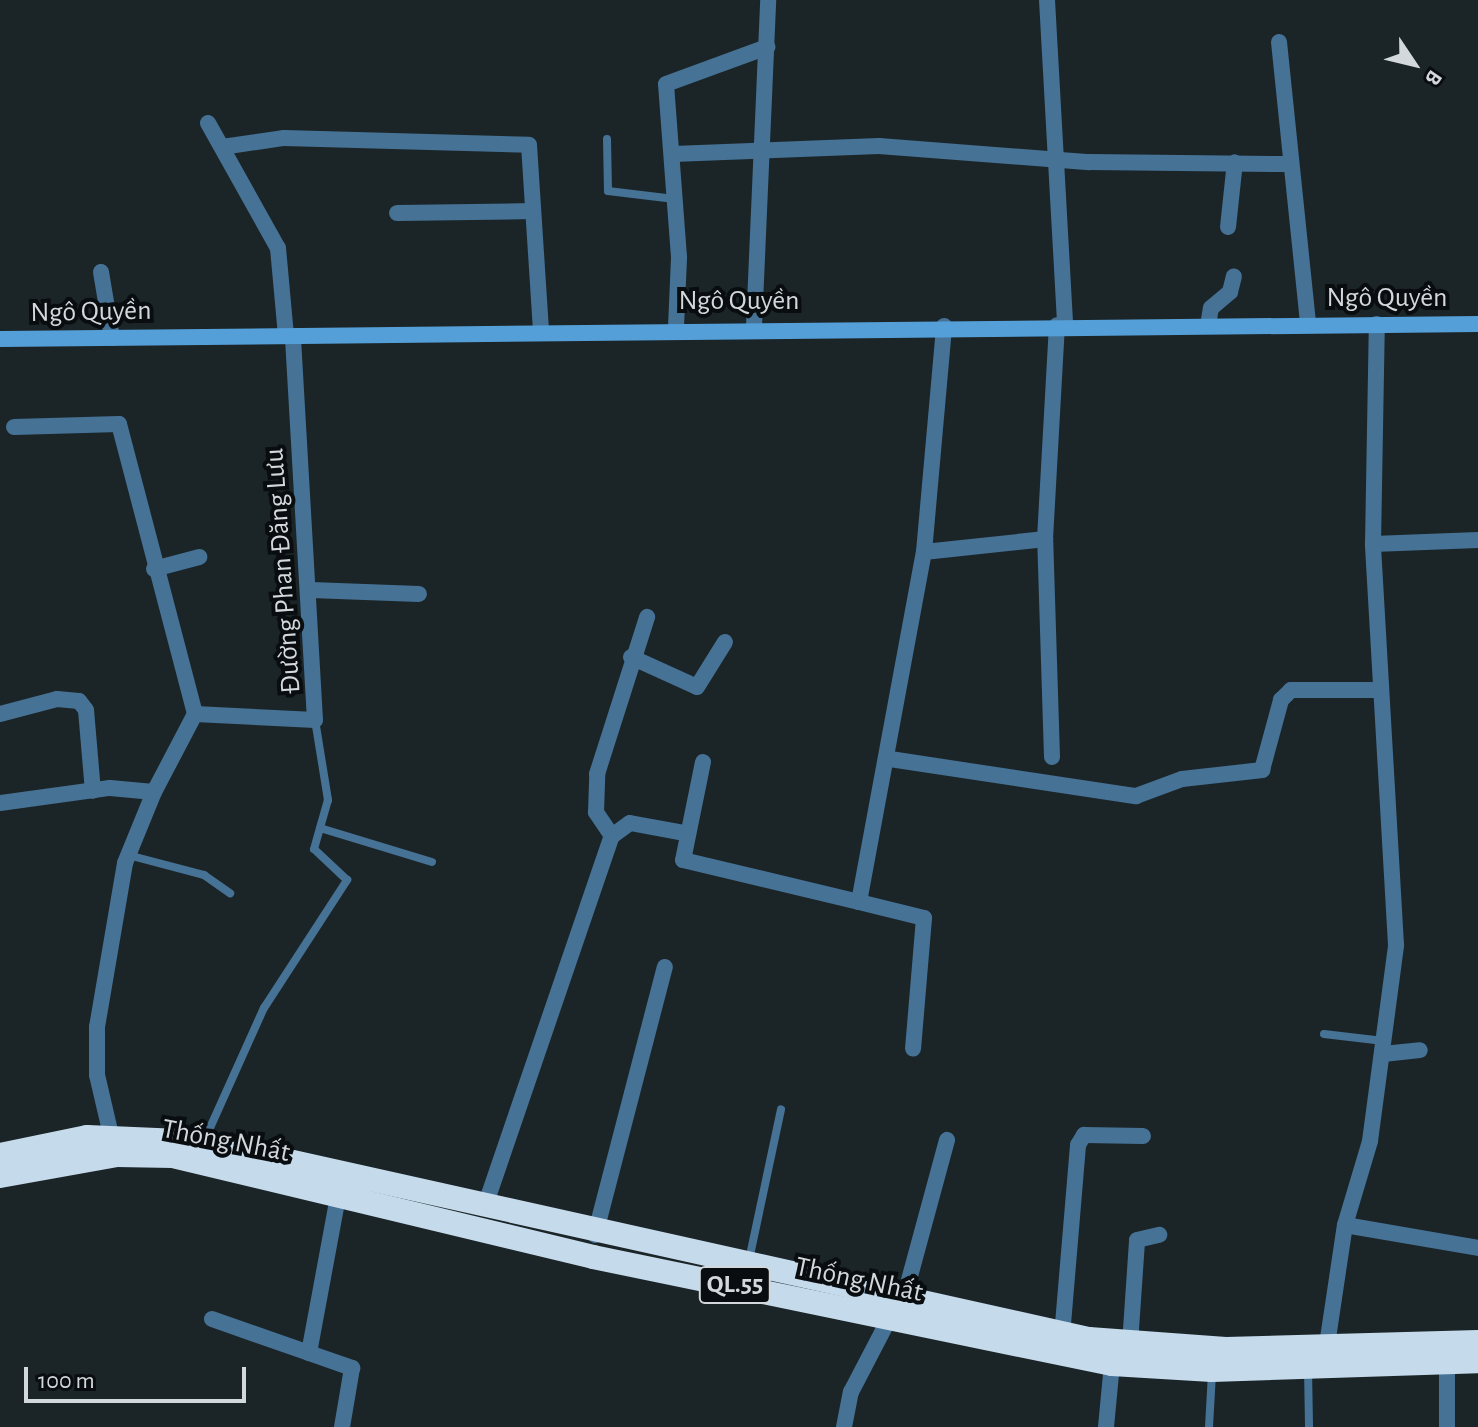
<!DOCTYPE html>
<html>
<head>
<meta charset="utf-8">
<style>
  body { margin:0 }
  #map { position:relative; width:1478px; height:1427px; overflow:hidden; background:#1b2528; font-family:"Alegreya Sans",sans-serif }
  div>[style] { position:absolute }
  .lane>* { height:8px; margin:-4px; padding:0 4px; transform-origin:4px; border-radius:4px; background:#467296 }
  .street>* { height:16px; margin:-8px; padding:0 8px; transform-origin:8px; border-radius:8px; background:#467296 }
  .secondary>* { height:16px; margin:-8px; padding:0 8px; transform-origin:8px; border-radius:8px; background:#559fd8 }
  .highway>* { height:24px; margin:-12px; padding:0 12px; transform-origin:12px; border-radius:12px; background:#c5daeb }
  span { translate:-50% -50%; white-space:nowrap; text-align:center; line-height:1.15; -webkit-text-stroke:8px #090d0f; paint-order:stroke }
  .shield-label span { padding:2px 6px; background:#090d0f; border:2px solid; border-radius:6px; -webkit-text-stroke-width:0 }
  .shield-label { font-size:26px; color:#d2d8db; font-weight:700 }
  .street-label { font-size:28px; color:#d2d8db }
  .north { position:absolute; left:1374px; top:24px; width:80px; height:80px; -webkit-text-stroke:6px #090d0f; paint-order:stroke; rotate:125deg; font-size:22px; font-weight:700; line-height:32px; text-align:center; color:#d2d8db }
  .north::after { content:''; display:block; margin:auto; width:28px; height:36px; background:#d2d8db; clip-path:polygon(50% 0,100% 100%,50% 72%,0 100%) }
  .scale { position:absolute; left:24px; top:1367px; width:222px; height:36px; box-sizing:border-box; border:4px solid #d2d8db; border-top:0; padding-left:10px; font-size:24px; line-height:28px; white-space:nowrap; color:#d2d8db; -webkit-text-stroke:6px #090d0f; paint-order:stroke }
</style>
</head>
<body>
<div id="map">
  <div class="lane">
    <i style="left:607px;top:139px;width:52px;rotate:88.9deg"></i>
    <i style="left:608px;top:191px;width:67px;rotate:6.8deg"></i>
    <i style="left:320px;top:828px;width:117px;rotate:16.9deg"></i>
    <i style="left:128px;top:855px;width:79px;rotate:14.7deg"></i>
    <i style="left:204px;top:875px;width:32px;rotate:35deg"></i>
    <i style="left:1324px;top:1034px;width:60px;rotate:6.7deg"></i>
    <i style="left:205px;top:1139px;width:144px;rotate:-65.8deg"></i>
    <i style="left:264px;top:1008px;width:153px;rotate:-57deg"></i>
    <i style="left:347px;top:880px;width:45px;rotate:-136.8deg"></i>
    <i style="left:314px;top:849px;width:51px;rotate:-74.1deg"></i>
    <i style="left:328px;top:800px;width:81px;rotate:-99.2deg"></i>
    <i style="left:749px;top:1260px;width:154px;rotate:-78deg"></i>
    <i style="left:1308px;top:1368px;width:59px;rotate:89deg"></i>
    <i style="left:1209px;top:1427px;width:53px;rotate:-86.8deg"></i>
  </div>
  <div class="street">
    <i style="left:1047px;top:0;width:325px;rotate:86.8deg"></i>
    <i style="left:1279px;top:42px;width:284px;rotate:84.1deg"></i>
    <i style="left:208px;top:123px;width:143px;rotate:60.8deg"></i>
    <i style="left:278px;top:248px;width:88px;rotate:84.8deg"></i>
    <i style="left:222px;top:147px;width:63px;rotate:-8.3deg"></i>
    <i style="left:284px;top:138px;width:245px;rotate:1.6deg"></i>
    <i style="left:529px;top:145px;width:186px;rotate:86.3deg"></i>
    <i style="left:673px;top:154px;width:206px;rotate:-2.2deg"></i>
    <i style="left:879px;top:146px;width:211px;rotate:4.4deg"></i>
    <i style="left:1089px;top:162px;width:198px;rotate:0.6deg"></i>
    <i style="left:397px;top:213px;width:136px;rotate:-0.8deg"></i>
    <i style="left:1228px;top:227px;width:65px;rotate:-83.9deg"></i>
    <i style="left:101px;top:272px;width:67px;rotate:80.5deg"></i>
    <i style="left:754px;top:326px;width:326px;rotate:-87.5deg"></i>
    <i style="left:1208px;top:326px;width:18px;rotate:-81deg"></i>
    <i style="left:1211px;top:308px;width:25px;rotate:-40deg"></i>
    <i style="left:1230px;top:292px;width:16px;rotate:-76deg"></i>
    <i style="left:676px;top:327px;width:70px;rotate:-87.5deg"></i>
    <i style="left:679px;top:257px;width:173px;rotate:-94.3deg"></i>
    <i style="left:666px;top:84px;width:108px;rotate:-20.1deg"></i>
    <i style="left:14px;top:427px;width:105px;rotate:-1.6deg"></i>
    <i style="left:119px;top:424px;width:300px;rotate:75.3deg"></i>
    <i style="left:1373px;top:544px;width:105px;rotate:-2.2deg"></i>
    <i style="left:924px;top:552px;width:122px;rotate:-6.1deg"></i>
    <i style="left:154px;top:569px;width:47px;rotate:-14.9deg"></i>
    <i style="left:311px;top:590px;width:108px;rotate:2.1deg"></i>
    <i style="left:631px;top:657px;width:72px;rotate:24.4deg"></i>
    <i style="left:697px;top:687px;width:53px;rotate:-58.1deg"></i>
    <i style="left:0;top:714px;width:59px;rotate:-14.7deg"></i>
    <i style="left:57px;top:699px;width:22px;rotate:5deg"></i>
    <i style="left:79px;top:701px;width:11px;rotate:52deg"></i>
    <i style="left:86px;top:710px;width:81px;rotate:85.1deg"></i>
    <i style="left:1052px;top:757px;width:218px;rotate:-91.8deg"></i>
    <i style="left:1045px;top:539px;width:214px;rotate:-86.8deg"></i>
    <i style="left:890px;top:759px;width:249px;rotate:8.6deg"></i>
    <i style="left:1136px;top:796px;width:49px;rotate:-20.3deg"></i>
    <i style="left:1182px;top:779px;width:81px;rotate:-6.4deg"></i>
    <i style="left:1262px;top:770px;width:73px;rotate:-74.8deg"></i>
    <i style="left:1281px;top:700px;width:14px;rotate:-45deg"></i>
    <i style="left:1291px;top:690px;width:89px"></i>
    <i style="left:703px;top:762px;width:100px;rotate:101.5deg"></i>
    <i style="left:683px;top:860px;width:181px;rotate:13.4deg"></i>
    <i style="left:859px;top:902px;width:356px;rotate:-79.5deg"></i>
    <i style="left:924px;top:552px;width:227px;rotate:-84.9deg"></i>
    <i style="left:0;top:803px;width:111px;rotate:-7.8deg"></i>
    <i style="left:110px;top:788px;width:44px;rotate:5.2deg"></i>
    <i style="left:612px;top:836px;width:29px;rotate:-124deg"></i>
    <i style="left:596px;top:812px;width:38px;rotate:-88deg"></i>
    <i style="left:597px;top:774px;width:165px;rotate:-72.3deg"></i>
    <i style="left:859px;top:902px;width:67px;rotate:13.8deg"></i>
    <i style="left:924px;top:918px;width:131px;rotate:94.8deg"></i>
    <i style="left:1383px;top:1054px;width:37px;rotate:-6deg"></i>
    <i style="left:111px;top:1135px;width:62px;rotate:-103.1deg"></i>
    <i style="left:97px;top:1075px;width:48px;rotate:-90deg"></i>
    <i style="left:97px;top:1027px;width:166px;rotate:-80.3deg"></i>
    <i style="left:125px;top:863px;width:77px;rotate:-67.8deg"></i>
    <i style="left:154px;top:792px;width:88px;rotate:-62.3deg"></i>
    <i style="left:195px;top:714px;width:120px;rotate:2.9deg"></i>
    <i style="left:315px;top:720px;width:385px;rotate:-93.3deg"></i>
    <i style="left:485px;top:1206px;width:391px;rotate:-71.1deg"></i>
    <i style="left:612px;top:836px;width:22px;rotate:-36deg"></i>
    <i style="left:630px;top:823px;width:56px;rotate:10.3deg"></i>
    <i style="left:1345px;top:1225px;width:135px;rotate:9.8deg"></i>
    <i style="left:595px;top:1235px;width:277px;rotate:-75.4deg"></i>
    <i style="left:903px;top:1302px;width:168px;rotate:-74.8deg"></i>
    <i style="left:212px;top:1319px;width:103px;rotate:19.3deg"></i>
    <i style="left:309px;top:1353px;width:160px;rotate:-79.5deg"></i>
    <i style="left:1062px;top:1336px;width:192px;rotate:-85.2deg"></i>
    <i style="left:1078px;top:1145px;width:12px;rotate:-59deg"></i>
    <i style="left:1084px;top:1135px;width:59px;rotate:1deg"></i>
    <i style="left:1130px;top:1344px;width:104px;rotate:-86.1deg"></i>
    <i style="left:1137px;top:1240px;width:23px;rotate:-13deg"></i>
    <i style="left:1327px;top:1345px;width:121px;rotate:-81.5deg"></i>
    <i style="left:1345px;top:1225px;width:88px;rotate:-73.4deg"></i>
    <i style="left:1370px;top:1141px;width:198px;rotate:-82.4deg"></i>
    <i style="left:1396px;top:945px;width:402px;rotate:-93.3deg"></i>
    <i style="left:1373px;top:544px;width:220px;rotate:-89deg"></i>
    <i style="left:309px;top:1353px;width:46px;rotate:19.2deg"></i>
    <i style="left:352px;top:1368px;width:60px;rotate:99.6deg"></i>
    <i style="left:844px;top:1427px;width:36px;rotate:-79deg"></i>
    <i style="left:851px;top:1392px;width:85px;rotate:-62.5deg"></i>
    <i style="left:1106px;top:1427px;width:63px;rotate:-84.6deg"></i>
    <i style="left:1447px;top:1427px;width:66px;rotate:-90deg"></i>
  </div>
  <div class="secondary">
    <i style="left:0;top:339px;width:1478px;rotate:-0.58deg"></i>
  </div>
  <div class="highway">
    <i style="left:0;top:1155px;width:89px;rotate:-11.7deg"></i>
    <i style="left:87px;top:1137px;width:116px;rotate:2.5deg"></i>
    <i style="left:203px;top:1142px;width:908px;rotate:12.54deg"></i>
    <i style="left:1089px;top:1339px;width:137px;rotate:4.2deg"></i>
    <i style="left:1226px;top:1349px;width:252px;rotate:-1.6deg"></i>
    <i style="left:0;top:1176px;width:119px;rotate:-10.2deg"></i>
    <i style="left:117px;top:1155px;width:56px;rotate:1deg"></i>
    <i style="left:173px;top:1156px;width:432px;rotate:13.5deg"></i>
    <i style="left:593px;top:1257px;width:530px;rotate:11.65deg"></i>
    <i style="left:1112px;top:1364px;width:100px;rotate:3.4deg"></i>
    <i style="left:1212px;top:1370px;width:266px;rotate:-1.9deg"></i>
  </div>
  <div class="shield-label">
    <span style="left:735px;top:1285px">QL.55</span>
  </div>
  <div class="street-label">
    <span style="left:1387px;top:298px">Ngô Quyền</span>
    <span style="left:739px;top:301px">Ngô Quyền</span>
    <span style="left:91px;top:312px;rotate:-1deg">Ngô Quyền</span>
    <span style="left:283px;top:571px;rotate:-94deg">Đường Phan Đăng Lưu</span>
    <span style="left:226px;top:1141px;rotate:11deg">Thống Nhất</span>
    <span style="left:859px;top:1280px;rotate:12deg">Thống Nhất</span>
  </div>
  <div class="north">B</div>
  <div class="scale">100 m</div>
</div>
</body>
</html>
